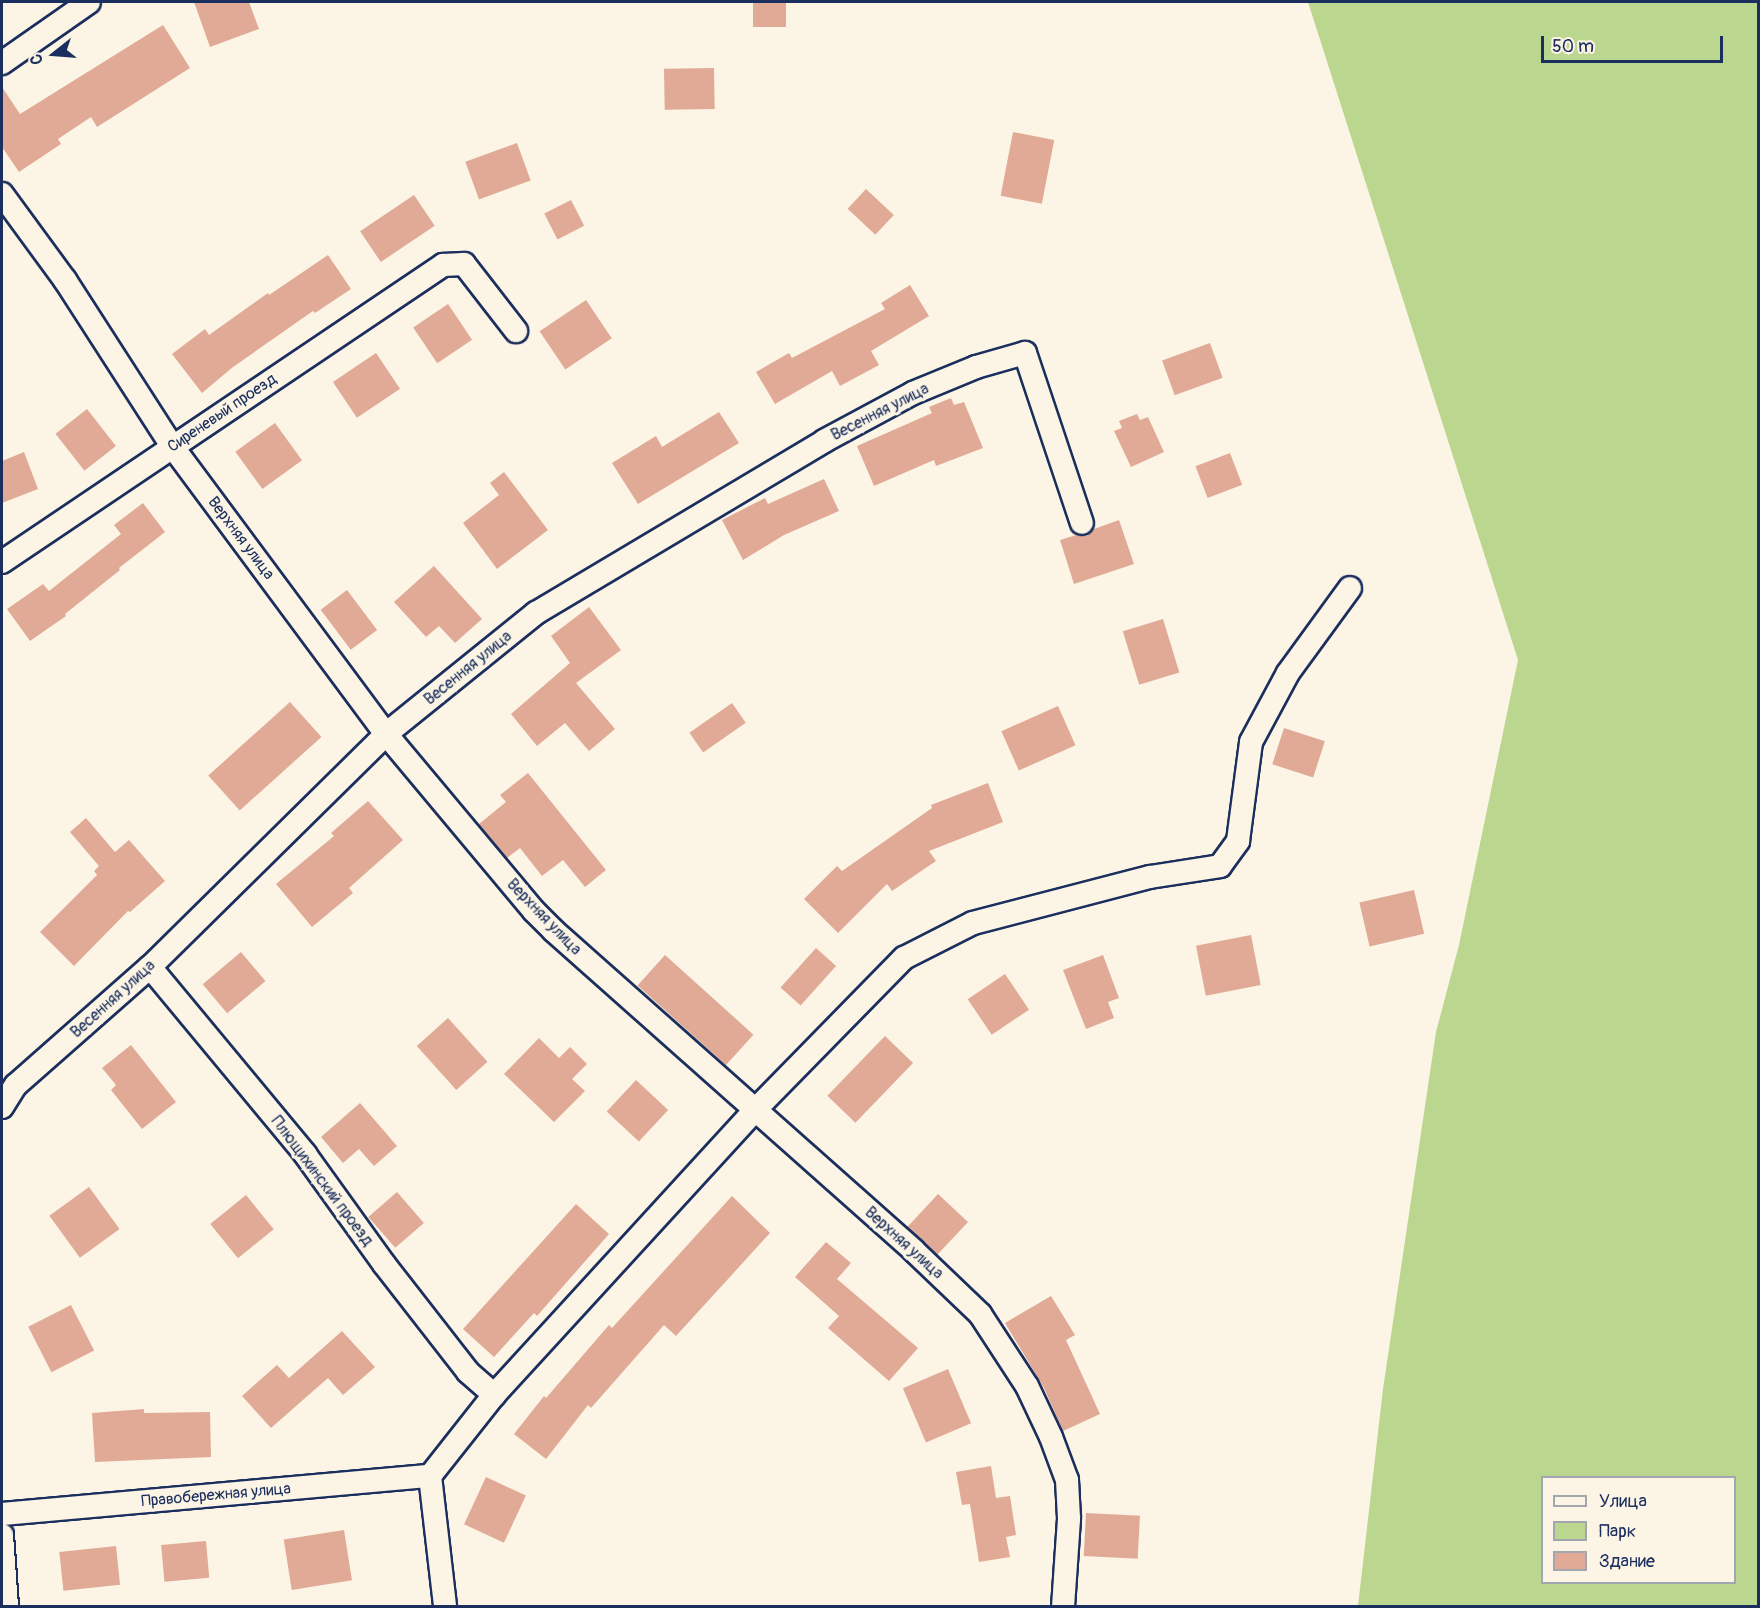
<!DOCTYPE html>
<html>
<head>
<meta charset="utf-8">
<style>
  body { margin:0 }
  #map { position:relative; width:1760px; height:1608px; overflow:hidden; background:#fcf5e5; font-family:Pangolin,sans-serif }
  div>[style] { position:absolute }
  .green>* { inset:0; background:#bbd68e }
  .building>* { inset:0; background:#e1aa97; transform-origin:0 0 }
  .roads { filter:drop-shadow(2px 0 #1b2f5e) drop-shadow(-2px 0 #1b2f5e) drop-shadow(0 2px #1b2f5e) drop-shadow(0 -2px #1b2f5e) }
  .minor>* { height:22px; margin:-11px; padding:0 11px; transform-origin:11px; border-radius:11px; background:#fcf5e5 }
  span { translate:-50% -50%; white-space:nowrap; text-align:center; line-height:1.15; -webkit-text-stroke:6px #fcf5e5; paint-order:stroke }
  .street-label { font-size:16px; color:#1b2f5e }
  .frame { position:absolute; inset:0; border:3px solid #1b2f5e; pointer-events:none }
  .legend { position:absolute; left:1541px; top:1476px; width:195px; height:108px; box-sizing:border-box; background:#fcf5e5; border:2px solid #a2a6af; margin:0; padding:8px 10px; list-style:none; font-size:18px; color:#1b2f5e }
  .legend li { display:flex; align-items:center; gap:12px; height:30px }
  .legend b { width:30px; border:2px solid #a2a6af }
  .north { position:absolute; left:24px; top:24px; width:60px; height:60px; -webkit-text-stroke:4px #fcf5e5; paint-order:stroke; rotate:253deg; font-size:16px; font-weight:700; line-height:24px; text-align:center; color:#1b2f5e }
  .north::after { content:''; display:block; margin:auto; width:21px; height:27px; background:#1b2f5e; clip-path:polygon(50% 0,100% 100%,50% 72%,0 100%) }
  .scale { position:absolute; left:1541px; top:36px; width:182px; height:27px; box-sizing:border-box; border:3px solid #1b2f5e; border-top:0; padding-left:8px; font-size:18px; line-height:21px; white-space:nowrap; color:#1b2f5e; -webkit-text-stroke:4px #fcf5e5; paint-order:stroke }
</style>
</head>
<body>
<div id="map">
  <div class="green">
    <i style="clip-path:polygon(evenodd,1308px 2px,1758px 2px,1758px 1606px,1358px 1606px,1383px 1389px,1436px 1032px,1459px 945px,1518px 660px,1308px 2px,1542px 1478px,1734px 1478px,1734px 1582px,1542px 1582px,1542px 1478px)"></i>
  </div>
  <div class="building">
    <i style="clip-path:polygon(194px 2px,249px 2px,259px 29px,210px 47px)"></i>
    <i style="left:753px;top:2px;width:33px;height:25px"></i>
    <i style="clip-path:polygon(163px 25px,190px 68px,97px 127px,91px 117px,58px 139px,61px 144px,19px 172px,2px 147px,2px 87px,20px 114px)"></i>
    <i style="left:714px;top:68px;width:41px;height:50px;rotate:89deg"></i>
    <i style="left:1013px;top:132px;width:42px;height:65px;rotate:11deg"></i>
    <i style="left:517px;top:143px;width:40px;height:55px;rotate:70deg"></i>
    <i style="left:866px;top:189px;width:38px;height:27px;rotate:43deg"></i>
    <i style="left:414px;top:195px;width:37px;height:65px;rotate:56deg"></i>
    <i style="left:571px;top:200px;width:29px;height:30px;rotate:63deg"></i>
    <i style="clip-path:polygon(328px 255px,351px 289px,315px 313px,313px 311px,233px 367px,202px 393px,172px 354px,205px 329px,209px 335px,268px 293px,269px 295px)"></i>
    <i style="clip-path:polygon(910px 285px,929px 316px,871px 351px,879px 365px,840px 386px,832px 371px,775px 404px,756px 372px,789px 353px,792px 358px,885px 309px,881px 303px)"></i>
    <i style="left:586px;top:300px;width:46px;height:56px;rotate:56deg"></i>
    <i style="left:448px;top:304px;width:43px;height:42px;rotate:56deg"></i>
    <i style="left:1210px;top:343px;width:37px;height:51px;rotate:70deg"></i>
    <i style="left:376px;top:353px;width:43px;height:52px;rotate:56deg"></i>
    <i style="clip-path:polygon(951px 398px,954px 405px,964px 402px,983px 448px,936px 466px,934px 460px,874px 486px,857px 446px,932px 413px,929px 407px)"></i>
    <i style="left:87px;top:409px;width:47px;height:40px;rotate:52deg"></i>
    <i style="clip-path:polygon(719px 412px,739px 443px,638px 504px,612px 463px,656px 436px,662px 447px)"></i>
    <i style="clip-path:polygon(1137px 414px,1140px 420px,1148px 417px,1164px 452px,1131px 467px,1114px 431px,1122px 428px,1119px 421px)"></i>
    <i style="left:275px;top:423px;width:46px;height:49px;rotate:54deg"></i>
    <i style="clip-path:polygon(24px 452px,38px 489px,2px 503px,2px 461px)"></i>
    <i style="left:1230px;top:453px;width:34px;height:37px;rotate:69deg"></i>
    <i style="clip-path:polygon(504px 472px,548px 530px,497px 569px,463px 523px,499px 495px,490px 483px)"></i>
    <i style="clip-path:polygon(824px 479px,839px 511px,784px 535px,743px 560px,722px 520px,765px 498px,768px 504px)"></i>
    <i style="clip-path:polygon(143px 503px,165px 532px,119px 568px,120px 570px,65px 614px,66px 616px,30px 641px,7px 609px,43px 584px,49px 591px,121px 534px,114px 525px)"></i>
    <i style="clip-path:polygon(1119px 520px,1134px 564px,1074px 584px,1060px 540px,1076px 535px,1087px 536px,1094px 529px)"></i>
    <i style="clip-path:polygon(434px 566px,482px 619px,455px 643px,439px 626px,426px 637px,394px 602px)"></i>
    <i style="left:347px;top:590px;width:50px;height:33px;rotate:53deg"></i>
    <i style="clip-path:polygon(589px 607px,621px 650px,576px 683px,615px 729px,589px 751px,565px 723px,537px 746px,511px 714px,570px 663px,551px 636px)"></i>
    <i style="left:1163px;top:619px;width:56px;height:42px;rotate:73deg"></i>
    <i style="left:290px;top:702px;width:47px;height:110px;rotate:48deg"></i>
    <i style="left:732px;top:703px;width:24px;height:52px;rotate:55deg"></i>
    <i style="left:1058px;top:706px;width:43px;height:62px;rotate:66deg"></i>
    <i style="left:1284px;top:728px;width:43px;height:38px;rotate:18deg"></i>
    <i style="clip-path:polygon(528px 773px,606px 870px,585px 887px,563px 860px,542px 876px,520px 848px,507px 858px,479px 824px,506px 802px,500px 795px)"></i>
    <i style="clip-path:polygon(988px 783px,1003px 822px,929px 851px,936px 861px,892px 891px,887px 884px,838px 933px,804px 899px,837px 866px,842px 871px,932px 808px,931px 805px)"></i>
    <i style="clip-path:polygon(368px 801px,403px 840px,349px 888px,353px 893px,312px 927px,276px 884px,334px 836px,331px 833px)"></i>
    <i style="clip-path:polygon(86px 818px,115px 852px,129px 840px,165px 881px,130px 912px,128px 911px,74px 966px,40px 932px,97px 875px,94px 871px,99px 866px,70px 832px)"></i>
    <i style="left:1414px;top:890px;width:45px;height:56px;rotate:77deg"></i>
    <i style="left:1251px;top:935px;width:51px;height:56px;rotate:79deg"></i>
    <i style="left:816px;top:948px;width:27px;height:53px;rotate:42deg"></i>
    <i style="left:241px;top:952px;width:38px;height:50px;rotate:50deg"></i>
    <i style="left:665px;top:955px;width:119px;height:41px;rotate:42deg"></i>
    <i style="clip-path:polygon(1103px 955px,1119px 998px,1108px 1002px,1114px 1018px,1086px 1029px,1063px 970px)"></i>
    <i style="left:1005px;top:974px;width:43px;height:45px;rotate:56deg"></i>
    <i style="left:448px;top:1018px;width:59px;height:42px;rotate:48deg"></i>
    <i style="left:885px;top:1036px;width:39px;height:83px;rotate:44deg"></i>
    <i style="clip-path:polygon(539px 1038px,559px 1058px,570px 1047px,587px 1064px,572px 1079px,585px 1091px,554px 1122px,504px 1074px)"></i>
    <i style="clip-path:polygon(131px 1045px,176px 1102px,142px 1129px,111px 1090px,116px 1085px,102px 1068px)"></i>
    <i style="left:636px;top:1080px;width:44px;height:43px;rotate:43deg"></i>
    <i style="clip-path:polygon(360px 1103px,397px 1146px,374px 1166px,359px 1149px,343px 1163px,321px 1137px)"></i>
    <i style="left:89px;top:1187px;width:52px;height:49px;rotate:54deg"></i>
    <i style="left:397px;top:1192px;width:41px;height:38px;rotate:49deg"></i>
    <i style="left:938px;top:1194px;width:41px;height:45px;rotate:43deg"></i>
    <i style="left:246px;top:1195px;width:44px;height:46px;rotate:51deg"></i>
    <i style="clip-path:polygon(732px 1196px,770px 1233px,676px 1336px,664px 1325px,591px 1408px,588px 1405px,546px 1459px,514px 1434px,544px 1396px,546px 1398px,609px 1325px,612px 1328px)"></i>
    <i style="clip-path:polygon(576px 1204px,609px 1234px,537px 1316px,534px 1313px,494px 1357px,463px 1329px)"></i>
    <i style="clip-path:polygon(826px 1242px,851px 1263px,837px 1279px,918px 1348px,889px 1381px,828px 1328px,839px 1316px,795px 1277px)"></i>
    <i style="clip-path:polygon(1051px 1296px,1075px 1335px,1066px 1340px,1100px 1414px,1063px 1431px,1044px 1388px,1005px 1323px)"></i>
    <i style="left:71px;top:1305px;width:51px;height:48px;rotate:63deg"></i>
    <i style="clip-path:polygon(342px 1331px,375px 1367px,343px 1395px,328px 1378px,271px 1428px,242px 1396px,277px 1365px,289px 1378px)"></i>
    <i style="left:948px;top:1369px;width:59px;height:49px;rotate:67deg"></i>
    <i style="clip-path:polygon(144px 1409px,144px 1413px,210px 1412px,211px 1457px,95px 1462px,92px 1413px)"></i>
    <i style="clip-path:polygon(991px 1466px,996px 1498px,1010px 1496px,1016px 1535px,1006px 1537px,1010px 1557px,979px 1562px,970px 1504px,962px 1505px,956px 1472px)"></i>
    <i style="left:486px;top:1477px;width:44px;height:52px;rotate:25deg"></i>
    <i style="left:1086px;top:1513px;width:54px;height:43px;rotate:3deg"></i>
    <i style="left:344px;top:1530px;width:51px;height:61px;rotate:81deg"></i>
    <i style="left:206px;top:1541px;width:37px;height:45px;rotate:85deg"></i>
    <i style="left:116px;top:1546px;width:39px;height:57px;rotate:84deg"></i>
  </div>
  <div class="roads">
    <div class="minor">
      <i style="left:2px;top:63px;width:106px;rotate:-35deg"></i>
      <i style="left:2px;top:194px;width:107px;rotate:53.8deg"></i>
      <i style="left:65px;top:280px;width:197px;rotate:57.2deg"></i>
      <i style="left:172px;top:446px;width:359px;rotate:53.4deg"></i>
      <i style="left:386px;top:734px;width:231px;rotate:50.1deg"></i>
      <i style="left:534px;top:911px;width:28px;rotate:45deg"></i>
      <i style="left:554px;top:931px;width:480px;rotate:41.6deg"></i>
      <i style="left:913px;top:1250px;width:93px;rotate:43.7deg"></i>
      <i style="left:980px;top:1314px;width:86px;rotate:56.9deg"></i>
      <i style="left:1027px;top:1386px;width:56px;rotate:64.8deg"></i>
      <i style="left:1051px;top:1437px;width:46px;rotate:69.6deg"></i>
      <i style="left:1067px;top:1480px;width:39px;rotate:87deg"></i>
      <i style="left:1069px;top:1519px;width:87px;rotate:93.9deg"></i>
      <i style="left:2px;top:562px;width:532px;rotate:-33.96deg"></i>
      <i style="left:443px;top:265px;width:21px;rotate:-3deg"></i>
      <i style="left:464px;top:264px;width:85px;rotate:52.2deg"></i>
      <i style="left:150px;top:967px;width:243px;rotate:50.3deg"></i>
      <i style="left:305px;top:1154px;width:135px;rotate:54.3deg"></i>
      <i style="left:384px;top:1264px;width:137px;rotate:52.1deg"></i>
      <i style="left:468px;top:1372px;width:35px;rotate:41deg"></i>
      <i style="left:2px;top:1107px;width:26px;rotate:-58deg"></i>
      <i style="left:16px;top:1085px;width:179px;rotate:-41.4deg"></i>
      <i style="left:150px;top:967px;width:332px;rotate:-44.6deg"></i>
      <i style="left:386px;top:734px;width:193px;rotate:-38.9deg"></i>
      <i style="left:536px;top:613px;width:335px;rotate:-30.8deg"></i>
      <i style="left:824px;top:441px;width:101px;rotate:-28.3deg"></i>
      <i style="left:913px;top:393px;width:68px;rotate:-22.4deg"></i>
      <i style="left:976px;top:367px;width:51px;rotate:-15.9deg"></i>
      <i style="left:1025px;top:353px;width:179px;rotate:71.5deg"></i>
      <i style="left:430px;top:1476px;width:103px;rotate:-51.7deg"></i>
      <i style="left:494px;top:1395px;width:386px;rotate:-47.5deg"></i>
      <i style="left:755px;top:1110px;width:213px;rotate:-45.6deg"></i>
      <i style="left:904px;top:958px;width:77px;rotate:-26.9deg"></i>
      <i style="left:973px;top:923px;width:183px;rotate:-14.6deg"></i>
      <i style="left:1150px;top:877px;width:71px;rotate:-8.9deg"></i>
      <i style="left:1220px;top:866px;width:31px;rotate:-54deg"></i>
      <i style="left:1238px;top:841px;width:100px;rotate:-82.5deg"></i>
      <i style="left:1251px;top:742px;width:78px;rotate:-61.8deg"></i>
      <i style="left:1288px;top:673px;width:105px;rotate:-53.9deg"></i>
      <i style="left:430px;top:1476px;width:131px;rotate:83.4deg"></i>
      <i style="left:2px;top:1514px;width:430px;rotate:-5.1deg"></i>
      <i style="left:2px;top:1535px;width:71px;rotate:86deg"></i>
    </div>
  </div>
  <div class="street-label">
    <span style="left:880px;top:412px;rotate:-27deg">Весенняя улица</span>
    <span style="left:222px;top:413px;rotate:-34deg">Сиреневый проезд</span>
    <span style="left:241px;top:538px;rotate:53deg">Верхняя улица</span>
    <span style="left:468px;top:668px;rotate:-39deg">Весенняя улица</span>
    <span style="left:544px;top:917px;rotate:46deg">Верхняя улица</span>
    <span style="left:113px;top:999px;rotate:-42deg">Весенняя улица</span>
    <span style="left:322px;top:1181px;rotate:53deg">Плющихинский проезд</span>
    <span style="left:904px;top:1243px;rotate:42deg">Верхняя улица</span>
    <span style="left:216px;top:1495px;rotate:-5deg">Правобережная улица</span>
  </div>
  <div class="frame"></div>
  <ul class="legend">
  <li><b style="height:8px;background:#fcf5e5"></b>Улица</li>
  <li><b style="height:16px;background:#bbd68e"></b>Парк</li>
  <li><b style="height:16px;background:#e1aa97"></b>Здание</li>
  </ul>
  <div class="north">С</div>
  <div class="scale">50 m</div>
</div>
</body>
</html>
